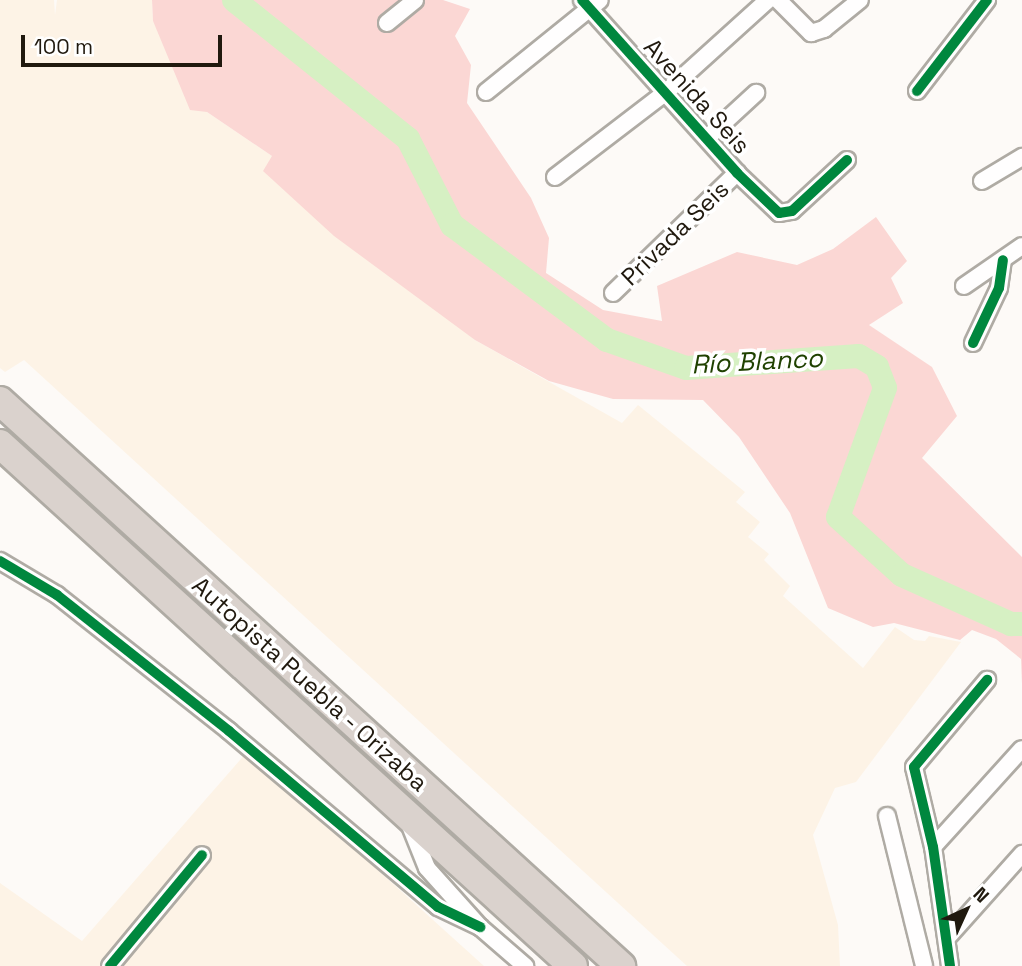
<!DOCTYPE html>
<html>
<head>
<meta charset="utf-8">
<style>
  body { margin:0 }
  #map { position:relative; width:1022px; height:966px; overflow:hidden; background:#fdfaf7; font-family:"Space Grotesk",sans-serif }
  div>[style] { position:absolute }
  .built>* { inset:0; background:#fdf3e6 }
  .forest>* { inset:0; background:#fbd7d4 }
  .river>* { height:24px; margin:-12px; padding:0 12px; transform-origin:12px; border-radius:12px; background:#d6f0c3 }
  .roads { filter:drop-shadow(2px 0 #afaba4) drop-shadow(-2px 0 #afaba4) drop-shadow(0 2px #afaba4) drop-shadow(0 -2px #afaba4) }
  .minor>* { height:16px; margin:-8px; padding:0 8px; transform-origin:8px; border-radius:8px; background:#fffefe }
  .motorway>* { height:28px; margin:-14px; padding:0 14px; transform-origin:14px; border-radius:14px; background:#dad2cd }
  .cycleway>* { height:10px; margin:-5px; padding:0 5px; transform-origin:5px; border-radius:5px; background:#00873e }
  span { translate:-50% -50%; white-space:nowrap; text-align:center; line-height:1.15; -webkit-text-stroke:7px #fff; paint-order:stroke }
  .street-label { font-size:24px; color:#20190e }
  .water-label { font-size:26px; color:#1f4100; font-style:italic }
  .north { position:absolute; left:931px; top:875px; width:70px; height:70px; -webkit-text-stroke:5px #fff; paint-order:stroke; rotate:45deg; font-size:19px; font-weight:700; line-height:28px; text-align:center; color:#20190e }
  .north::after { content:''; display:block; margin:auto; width:24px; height:32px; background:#20190e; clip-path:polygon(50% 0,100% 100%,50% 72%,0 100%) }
  .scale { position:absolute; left:21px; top:35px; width:201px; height:32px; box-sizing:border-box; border:4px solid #20190e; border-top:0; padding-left:9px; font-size:21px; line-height:24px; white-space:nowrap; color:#20190e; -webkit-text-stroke:5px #fff; paint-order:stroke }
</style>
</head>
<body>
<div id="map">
  <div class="built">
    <i style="clip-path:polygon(0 0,54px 0,55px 15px,57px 0,152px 0,153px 21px,207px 112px,272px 156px,475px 340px,622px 423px,638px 405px,745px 492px,736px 502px,760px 522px,748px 537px,769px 554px,764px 560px,790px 586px,783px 596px,863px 668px,895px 627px,914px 640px,925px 641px,929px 636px,961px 642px,856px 782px,835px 788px,813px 835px,838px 925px,840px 966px,687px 966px,24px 360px,5px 372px,0 368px)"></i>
    <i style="clip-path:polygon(247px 752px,484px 966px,0 966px,0 883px,82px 941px)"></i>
  </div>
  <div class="forest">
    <i style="clip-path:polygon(152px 0,443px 0,470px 9px,455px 36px,471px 65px,467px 103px,531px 198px,549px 238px,546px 273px,603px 310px,662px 321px,657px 286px,737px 252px,797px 265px,833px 249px,876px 217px,907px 261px,891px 278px,903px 303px,869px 325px,932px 367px,957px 416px,922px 458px,1022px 557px,1022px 684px,1021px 659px,996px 639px,972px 630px,960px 640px,894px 623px,873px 627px,828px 608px,790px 513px,739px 437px,703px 400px,613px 399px,549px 381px,475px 340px,334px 236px,263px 171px,272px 156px,207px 112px,190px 110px,153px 21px)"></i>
  </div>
  <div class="river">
    <i style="left:234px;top:0;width:223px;rotate:38.6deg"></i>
    <i style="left:408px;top:139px;width:97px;rotate:62.9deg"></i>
    <i style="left:452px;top:225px;width:193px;rotate:36.6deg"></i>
    <i style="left:607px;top:340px;width:84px;rotate:19.5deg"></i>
    <i style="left:686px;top:368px;width:173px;rotate:-4deg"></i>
    <i style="left:859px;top:356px;width:21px;rotate:31deg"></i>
    <i style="left:877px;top:367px;width:22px;rotate:69deg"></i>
    <i style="left:885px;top:388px;width:137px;rotate:110deg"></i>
    <i style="left:838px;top:517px;width:86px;rotate:42.2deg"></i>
    <i style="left:902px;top:575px;width:120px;rotate:24.2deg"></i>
    <i style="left:1011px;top:624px;width:11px"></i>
  </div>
  <div class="roads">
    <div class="minor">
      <i style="left:582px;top:0;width:232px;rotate:48.1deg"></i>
      <i style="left:737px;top:173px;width:58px;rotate:43.6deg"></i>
      <i style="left:779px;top:213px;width:13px;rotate:-9deg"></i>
      <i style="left:792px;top:211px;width:75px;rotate:-42.8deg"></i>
      <i style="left:778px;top:0;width:47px;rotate:45deg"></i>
      <i style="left:811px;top:33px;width:14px;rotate:-17deg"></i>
      <i style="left:824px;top:29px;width:46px;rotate:-38.9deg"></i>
      <i style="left:387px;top:23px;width:36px;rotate:-39deg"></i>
      <i style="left:917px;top:91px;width:115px;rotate:-52.4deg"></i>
      <i style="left:486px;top:92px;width:146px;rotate:-38.9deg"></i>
      <i style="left:707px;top:138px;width:67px;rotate:-42.6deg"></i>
      <i style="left:555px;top:177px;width:138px;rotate:-37.4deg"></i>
      <i style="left:665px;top:93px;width:139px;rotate:-42.1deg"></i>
      <i style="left:982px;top:181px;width:47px;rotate:-31deg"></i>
      <i style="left:964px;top:286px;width:70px;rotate:-34.6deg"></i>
      <i style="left:613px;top:293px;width:173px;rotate:-44.1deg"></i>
      <i style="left:973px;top:343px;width:61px;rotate:-64.7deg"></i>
      <i style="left:999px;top:288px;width:28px;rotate:-82deg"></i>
      <i style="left:0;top:561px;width:66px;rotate:30.8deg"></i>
      <i style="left:57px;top:595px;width:219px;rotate:38.3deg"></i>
      <i style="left:229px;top:731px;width:273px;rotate:40.1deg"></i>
      <i style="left:438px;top:907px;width:47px;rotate:25.5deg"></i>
      <i style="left:887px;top:816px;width:154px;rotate:76.1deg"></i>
      <i style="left:409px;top:823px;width:48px;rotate:68.2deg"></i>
      <i style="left:427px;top:868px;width:79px;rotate:48.1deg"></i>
      <i style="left:480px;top:927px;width:60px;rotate:40.9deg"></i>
      <i style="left:933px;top:847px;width:132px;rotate:-47.8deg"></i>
      <i style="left:947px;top:938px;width:113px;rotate:-48.2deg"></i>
      <i style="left:110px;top:966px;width:144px;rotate:-50.3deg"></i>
      <i style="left:950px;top:966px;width:120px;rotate:-98.1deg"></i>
      <i style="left:933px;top:847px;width:82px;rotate:-103.4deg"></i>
      <i style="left:914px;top:767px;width:114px;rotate:-50deg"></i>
    </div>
    <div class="motorway">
      <i style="left:0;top:401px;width:840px;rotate:42.3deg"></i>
      <i style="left:0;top:444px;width:775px;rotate:42.33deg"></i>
    </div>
  </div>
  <div class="cycleway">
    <i style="left:582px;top:0;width:232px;rotate:48.1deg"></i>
    <i style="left:737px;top:173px;width:58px;rotate:43.6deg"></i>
    <i style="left:779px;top:213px;width:13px;rotate:-9deg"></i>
    <i style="left:792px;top:211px;width:75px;rotate:-42.8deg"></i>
    <i style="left:917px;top:91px;width:115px;rotate:-52.4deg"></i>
    <i style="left:973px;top:343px;width:61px;rotate:-64.7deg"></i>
    <i style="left:999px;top:288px;width:28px;rotate:-82deg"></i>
    <i style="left:0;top:561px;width:66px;rotate:30.8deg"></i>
    <i style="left:57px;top:595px;width:219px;rotate:38.3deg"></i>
    <i style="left:229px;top:731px;width:273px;rotate:40.1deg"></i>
    <i style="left:438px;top:907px;width:47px;rotate:25.5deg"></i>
    <i style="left:110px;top:966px;width:144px;rotate:-50.3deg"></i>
    <i style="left:950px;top:966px;width:120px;rotate:-98.1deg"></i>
    <i style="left:933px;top:847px;width:82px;rotate:-103.4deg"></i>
    <i style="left:914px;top:767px;width:114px;rotate:-50deg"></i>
  </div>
  <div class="street-label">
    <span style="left:697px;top:96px;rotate:48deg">Avenida Seis</span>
    <span style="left:675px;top:233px;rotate:-44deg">Privada Seis</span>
    <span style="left:310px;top:684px;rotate:42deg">Autopista Puebla - Orizaba</span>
  </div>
  <div class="water-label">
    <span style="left:757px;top:362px;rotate:-3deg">Río Blanco</span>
  </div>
  <div class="north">N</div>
  <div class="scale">100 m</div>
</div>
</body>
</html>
